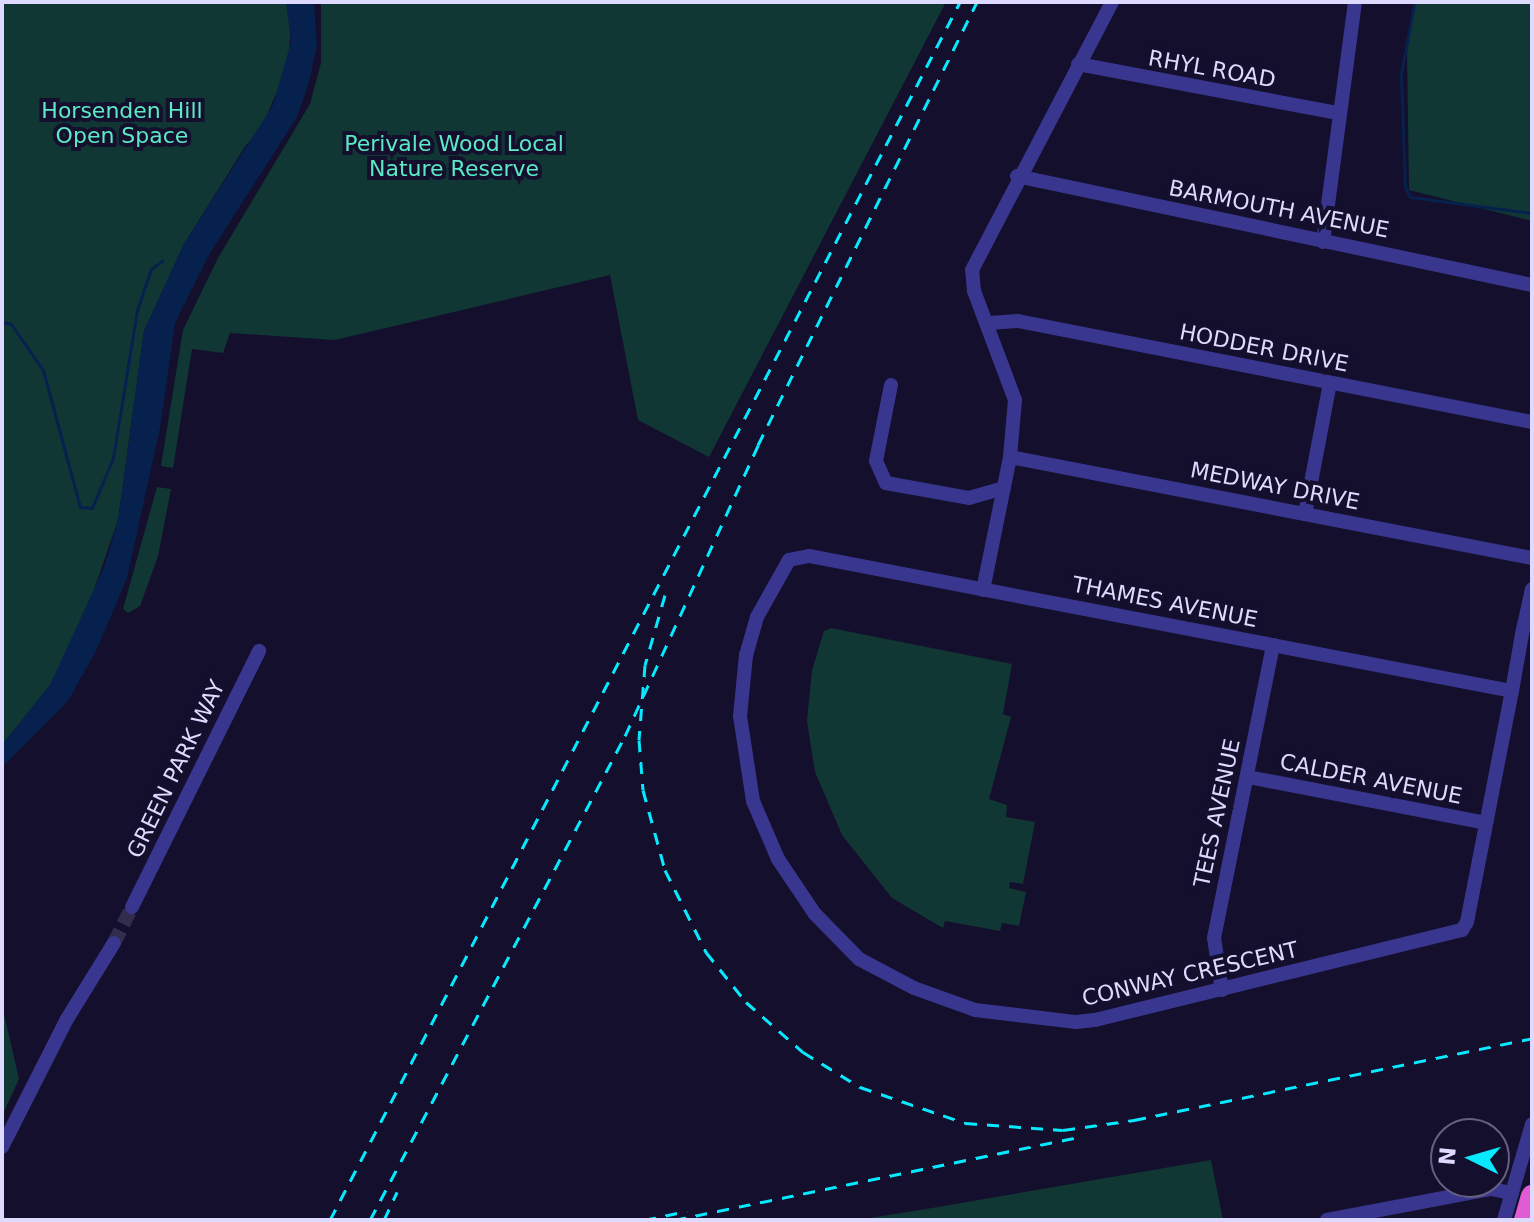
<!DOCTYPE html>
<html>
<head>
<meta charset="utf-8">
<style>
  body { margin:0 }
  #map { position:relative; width:1534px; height:1222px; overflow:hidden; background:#140f2c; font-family:"DejaVu Sans",sans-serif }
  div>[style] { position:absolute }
  .green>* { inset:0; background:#113735 }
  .water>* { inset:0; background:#06214e }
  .stream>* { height:3px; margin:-1.5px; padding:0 1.5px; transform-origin:1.5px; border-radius:1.5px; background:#06214e }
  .minor-tunnel>* { height:14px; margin-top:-7px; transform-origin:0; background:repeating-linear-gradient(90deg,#322d4c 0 14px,transparent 0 21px) }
  .minor>* { height:14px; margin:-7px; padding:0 7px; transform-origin:7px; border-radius:7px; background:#39368f }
  .trunk>* { height:22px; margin:-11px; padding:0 11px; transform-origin:11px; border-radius:11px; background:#e05bd4 }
  .rail>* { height:3px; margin-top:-1.5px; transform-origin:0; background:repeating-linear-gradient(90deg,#06e9ff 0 12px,transparent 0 22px) }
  span { translate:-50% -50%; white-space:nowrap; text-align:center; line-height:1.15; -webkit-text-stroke:8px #140f2c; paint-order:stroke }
  .street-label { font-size:22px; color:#dedaff }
  .park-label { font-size:22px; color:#5beac5 }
  .frame { position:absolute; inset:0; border:4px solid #dedaff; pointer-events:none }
  .north { position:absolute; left:1430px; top:1118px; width:80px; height:80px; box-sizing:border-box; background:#140f2c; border:2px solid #656080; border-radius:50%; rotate:275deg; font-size:22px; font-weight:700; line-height:32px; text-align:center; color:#dedaff }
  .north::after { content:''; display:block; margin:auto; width:28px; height:36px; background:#06e9ff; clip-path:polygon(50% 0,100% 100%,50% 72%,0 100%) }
</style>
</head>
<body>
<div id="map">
  <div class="green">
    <i style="clip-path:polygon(2px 2px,286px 2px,291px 24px,288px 66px,259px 133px,246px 145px,184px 244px,144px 331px,118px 520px,86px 613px,50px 685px,2px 745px)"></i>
    <i style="clip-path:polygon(321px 2px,946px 2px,709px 457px,638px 420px,610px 275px,335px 340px,230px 333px,223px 353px,192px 349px,173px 468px,161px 466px,183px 330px,218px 258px,310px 104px,321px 63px)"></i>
    <i style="clip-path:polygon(1414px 2px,1532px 2px,1532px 221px,1409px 190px,1407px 50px)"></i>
    <i style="clip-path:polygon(157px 487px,171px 489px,158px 556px,140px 606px,128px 613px,123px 609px)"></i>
    <i style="clip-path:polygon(831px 628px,1012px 664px,1003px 714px,1011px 717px,989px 799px,1007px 805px,1006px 817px,1035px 822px,1023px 884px,1010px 882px,1009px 888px,1026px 892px,1019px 926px,1002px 923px,1000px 931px,945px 921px,943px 928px,892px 898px,842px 835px,815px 772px,807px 721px,812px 670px,824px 631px)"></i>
    <i style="clip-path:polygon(2px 1005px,19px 1079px,2px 1116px)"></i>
    <i style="clip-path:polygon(1211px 1160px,1223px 1220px,858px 1220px,932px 1208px)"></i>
  </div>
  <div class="water">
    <i style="clip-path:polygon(286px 2px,314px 2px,317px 46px,309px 82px,297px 117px,210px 253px,175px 323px,160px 428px,127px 578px,97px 649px,68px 701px,2px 767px,2px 745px,50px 685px,105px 565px,118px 520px,144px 331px,184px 244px,273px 105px,291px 42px)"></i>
  </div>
  <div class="stream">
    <i style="left:1414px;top:4px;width:71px;rotate:100.5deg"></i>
    <i style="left:1401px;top:74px;width:113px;rotate:88deg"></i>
    <i style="left:1405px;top:187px;width:11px;rotate:63deg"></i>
    <i style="left:1410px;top:197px;width:123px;rotate:7.5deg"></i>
    <i style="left:2px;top:322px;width:9px;rotate:13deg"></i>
    <i style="left:11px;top:324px;width:56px;rotate:55.2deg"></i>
    <i style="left:43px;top:370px;width:142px;rotate:74.9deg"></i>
    <i style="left:80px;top:507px;width:12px;rotate:5deg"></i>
    <i style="left:92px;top:508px;width:54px;rotate:-67.2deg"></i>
    <i style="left:113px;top:458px;width:150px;rotate:-80.8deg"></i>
    <i style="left:137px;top:310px;width:43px;rotate:-71.1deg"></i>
    <i style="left:151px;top:269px;width:14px;rotate:-36deg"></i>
  </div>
  <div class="minor-tunnel">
    <i style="left:114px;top:943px;width:40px;rotate:-63.4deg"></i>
  </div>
  <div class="minor">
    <i style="left:1078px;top:64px;width:265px;rotate:10.7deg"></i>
    <i style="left:1017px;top:176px;width:526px;rotate:11.95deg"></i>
    <i style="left:1323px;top:242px;width:242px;rotate:-82.4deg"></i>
    <i style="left:988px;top:323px;width:30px;rotate:-4deg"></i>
    <i style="left:1018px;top:321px;width:524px;rotate:11.12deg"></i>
    <i style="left:891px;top:385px;width:77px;rotate:101.2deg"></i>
    <i style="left:876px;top:461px;width:24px;rotate:66deg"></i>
    <i style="left:886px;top:483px;width:84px;rotate:10.2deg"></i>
    <i style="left:969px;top:498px;width:36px;rotate:-16deg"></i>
    <i style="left:1010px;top:457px;width:532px;rotate:10.95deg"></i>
    <i style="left:1305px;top:514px;width:133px;rotate:-79.2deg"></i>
    <i style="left:983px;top:590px;width:136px;rotate:-78.5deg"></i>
    <i style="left:1010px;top:457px;width:57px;rotate:-85deg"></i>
    <i style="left:1015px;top:400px;width:116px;rotate:-110.6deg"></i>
    <i style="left:974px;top:291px;width:21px;rotate:-95deg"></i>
    <i style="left:972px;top:270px;width:302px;rotate:-62.4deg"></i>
    <i style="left:1512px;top:691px;width:716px;rotate:-169.13deg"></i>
    <i style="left:809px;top:556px;width:20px;rotate:169deg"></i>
    <i style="left:789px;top:560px;width:65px;rotate:119.3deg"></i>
    <i style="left:757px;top:617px;width:40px;rotate:106deg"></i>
    <i style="left:746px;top:655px;width:61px;rotate:95.6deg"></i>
    <i style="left:740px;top:716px;width:86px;rotate:81.3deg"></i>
    <i style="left:753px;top:801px;width:63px;rotate:66.7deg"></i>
    <i style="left:778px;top:859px;width:66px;rotate:56.1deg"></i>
    <i style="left:815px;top:914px;width:63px;rotate:45.6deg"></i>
    <i style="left:859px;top:959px;width:62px;rotate:27.8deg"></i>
    <i style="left:914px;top:988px;width:65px;rotate:19.8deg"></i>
    <i style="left:975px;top:1010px;width:102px;rotate:6.8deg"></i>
    <i style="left:1076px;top:1022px;width:19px;rotate:-6deg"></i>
    <i style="left:1095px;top:1020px;width:378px;rotate:-13.8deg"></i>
    <i style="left:1462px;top:930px;width:9px;rotate:-58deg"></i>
    <i style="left:1467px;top:922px;width:235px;rotate:-79deg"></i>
    <i style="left:1512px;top:691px;width:58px;rotate:-80deg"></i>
    <i style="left:1522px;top:634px;width:46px;rotate:-77.5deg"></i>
    <i style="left:1248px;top:777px;width:242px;rotate:10.9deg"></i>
    <i style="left:132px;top:907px;width:286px;rotate:-63.6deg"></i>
    <i style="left:1222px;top:990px;width:53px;rotate:-98.7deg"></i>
    <i style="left:1214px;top:938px;width:299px;rotate:-78.6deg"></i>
    <i style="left:2px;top:1147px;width:144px;rotate:-63.1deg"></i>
    <i style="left:67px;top:1019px;width:89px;rotate:-58.3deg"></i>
    <i style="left:1327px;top:1220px;width:167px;rotate:-10.7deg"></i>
    <i style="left:1491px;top:1189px;width:20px;rotate:11deg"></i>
    <i style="left:1504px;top:1220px;width:100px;rotate:-73.7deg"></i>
  </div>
  <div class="trunk">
    <i style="left:1525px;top:1220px;width:25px;rotate:-74deg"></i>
  </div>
  <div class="rail">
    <i style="left:665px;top:595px;width:73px;rotate:105.9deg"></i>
    <i style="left:645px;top:665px;width:75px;rotate:94.6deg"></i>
    <i style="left:639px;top:740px;width:50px;rotate:85.4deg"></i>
    <i style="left:643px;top:790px;width:83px;rotate:74.6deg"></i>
    <i style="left:665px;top:870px;width:92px;rotate:63.4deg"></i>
    <i style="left:706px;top:952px;width:64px;rotate:51.3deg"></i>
    <i style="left:746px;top:1002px;width:76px;rotate:41.3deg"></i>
    <i style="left:803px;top:1052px;width:67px;rotate:31.6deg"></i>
    <i style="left:860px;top:1087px;width:111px;rotate:18.9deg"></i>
    <i style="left:965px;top:1123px;width:98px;rotate:4.1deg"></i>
    <i style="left:1063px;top:1130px;width:72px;rotate:-8deg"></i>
    <i style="left:1134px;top:1120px;width:406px;rotate:-11.6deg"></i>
    <i style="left:330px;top:1220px;width:1371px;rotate:-62.65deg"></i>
    <i style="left:370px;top:1220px;width:547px;rotate:-62.22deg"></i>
    <i style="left:625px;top:736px;width:320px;rotate:-65.4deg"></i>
    <i style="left:758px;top:445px;width:494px;rotate:-63.7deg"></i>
    <i style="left:384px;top:1220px;width:31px;rotate:-65deg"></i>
    <i style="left:644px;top:1220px;width:44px;rotate:-11.8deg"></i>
    <i style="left:674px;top:1220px;width:412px;rotate:-11.6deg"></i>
  </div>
  <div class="street-label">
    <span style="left:1212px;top:69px;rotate:10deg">RHYL ROAD</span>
    <span style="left:1279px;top:209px;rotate:11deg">BARMOUTH AVENUE</span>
    <span style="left:1264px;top:348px;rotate:11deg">HODDER DRIVE</span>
    <span style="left:1275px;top:486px;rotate:11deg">MEDWAY DRIVE</span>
    <span style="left:1165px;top:602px;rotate:11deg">THAMES AVENUE</span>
    <span style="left:176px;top:769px;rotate:-64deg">GREEN PARK WAY</span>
    <span style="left:1371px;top:779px;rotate:11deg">CALDER AVENUE</span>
    <span style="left:1217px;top:813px;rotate:-78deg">TEES AVENUE</span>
    <span style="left:1190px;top:974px;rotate:-13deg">CONWAY CRESCENT</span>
  </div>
  <div class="park-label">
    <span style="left:122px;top:123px">Horsenden Hill<br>Open Space</span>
    <span style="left:454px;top:156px">Perivale Wood Local<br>Nature Reserve</span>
  </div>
  <div class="frame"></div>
  <div class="north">N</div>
</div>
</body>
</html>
